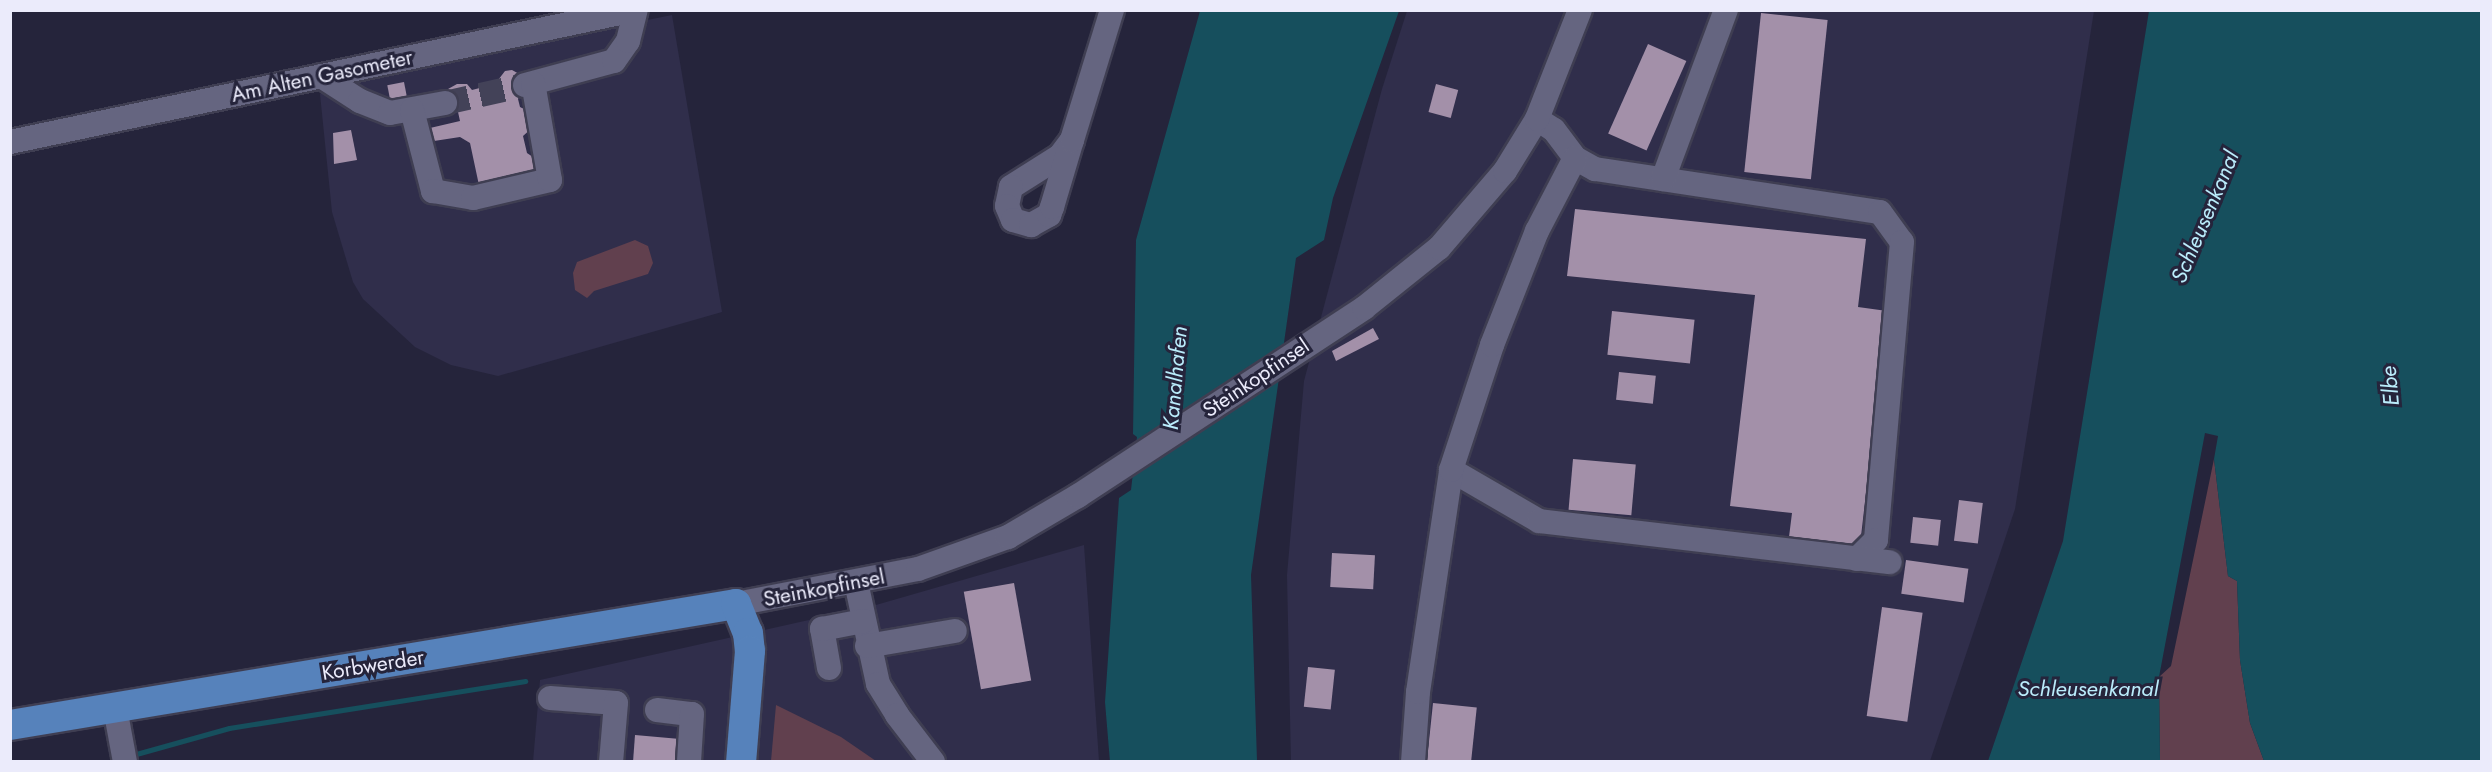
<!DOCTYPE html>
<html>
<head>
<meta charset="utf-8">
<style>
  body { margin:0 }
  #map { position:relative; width:2492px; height:772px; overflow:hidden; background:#25243b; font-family:Jost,sans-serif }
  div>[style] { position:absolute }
  .built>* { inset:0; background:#302e4b }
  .green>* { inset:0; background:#61404e }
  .water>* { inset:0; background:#164f5d }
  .stream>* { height:5px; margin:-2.5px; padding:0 2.5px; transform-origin:2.5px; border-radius:2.5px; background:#164f5d }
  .building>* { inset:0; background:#a390a9; transform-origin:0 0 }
  .minor-tunnel>* { height:24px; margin-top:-12px; transform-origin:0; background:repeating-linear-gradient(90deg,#434258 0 24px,transparent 0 36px) }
  .roads { filter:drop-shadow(2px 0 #3f3e52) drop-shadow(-2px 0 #3f3e52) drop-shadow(0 2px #3f3e52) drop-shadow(0 -2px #3f3e52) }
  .minor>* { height:24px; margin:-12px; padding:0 12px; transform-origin:12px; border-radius:12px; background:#656580 }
  .major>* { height:30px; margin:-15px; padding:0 15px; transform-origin:15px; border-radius:15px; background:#5682bb }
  span { translate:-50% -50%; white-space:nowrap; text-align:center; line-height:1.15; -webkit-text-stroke:6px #25243b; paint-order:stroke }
  .street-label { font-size:21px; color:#ebebfb }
  .water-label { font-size:22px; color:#baecfb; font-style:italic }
  .frame { position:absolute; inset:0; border:12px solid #ebebfb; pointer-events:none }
</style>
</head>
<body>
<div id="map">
  <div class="built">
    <i style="clip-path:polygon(1407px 11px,2094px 11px,2015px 509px,1930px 761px,1291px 762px,1287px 575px,1304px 381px,1382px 89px)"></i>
    <i style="clip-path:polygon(672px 15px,722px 312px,498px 376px,451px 365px,415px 347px,363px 299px,353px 282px,332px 212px,320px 94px,331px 84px)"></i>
    <i style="clip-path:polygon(1084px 545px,1099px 761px,533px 762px,540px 680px,876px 605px)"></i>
  </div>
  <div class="green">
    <i style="clip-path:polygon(635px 240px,648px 246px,653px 263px,648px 274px,594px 291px,587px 298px,575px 290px,573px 273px,577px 262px)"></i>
    <i style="clip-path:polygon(2214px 459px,2228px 576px,2237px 581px,2240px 660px,2250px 723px,2264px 761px,2160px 761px,2159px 677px,2171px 666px)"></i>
    <i style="clip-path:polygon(776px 705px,841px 737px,876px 761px,771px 761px)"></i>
  </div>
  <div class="water">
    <i style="clip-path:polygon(1200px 11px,1399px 11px,1333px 198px,1324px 240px,1296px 258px,1251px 575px,1257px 761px,1110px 762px,1105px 702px,1119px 498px,1131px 490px,1137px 437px,1133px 434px,1136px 240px)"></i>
    <i style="clip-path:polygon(2149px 11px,2481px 11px,2481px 761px,2264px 761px,2250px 723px,2240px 660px,2237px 581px,2228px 576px,2214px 459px,2218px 436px,2205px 433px,2159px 677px,2160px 761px,1988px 761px,2063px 541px)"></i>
  </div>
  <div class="stream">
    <i style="left:129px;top:756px;width:104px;rotate:-15.6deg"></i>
    <i style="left:229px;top:728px;width:300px;rotate:-9deg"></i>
  </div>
  <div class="building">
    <i style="left:1761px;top:13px;width:67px;height:160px;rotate:6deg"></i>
    <i style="left:1648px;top:44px;width:42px;height:98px;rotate:24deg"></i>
    <i style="clip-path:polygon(512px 70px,521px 75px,525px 88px,518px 99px,520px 107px,526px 110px,532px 128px,523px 136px,527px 153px,543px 164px,541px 175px,480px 190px,470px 143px,460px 137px,434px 141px,430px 128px,460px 121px,458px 112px,451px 110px,444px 97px,448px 89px,457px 84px,467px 84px,472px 90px,495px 84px,505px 71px)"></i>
    <i style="left:404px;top:82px;width:16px;height:17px;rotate:79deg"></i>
    <i style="left:1436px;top:84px;width:23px;height:29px;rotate:15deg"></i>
    <i style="clip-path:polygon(351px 130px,357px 160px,334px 164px,333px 133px)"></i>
    <i style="clip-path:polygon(1575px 209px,1866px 239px,1858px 307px,1887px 311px,1860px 545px,1789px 537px,1792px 513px,1730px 506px,1755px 295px,1567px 276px)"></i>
    <i style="left:1612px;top:311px;width:83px;height:44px;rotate:6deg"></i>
    <i style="clip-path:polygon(1373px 328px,1379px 339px,1336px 361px,1332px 351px)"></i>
    <i style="left:1619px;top:372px;width:37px;height:28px;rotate:6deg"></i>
    <i style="left:1573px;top:459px;width:63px;height:51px;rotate:5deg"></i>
    <i style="left:1959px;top:500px;width:24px;height:41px;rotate:7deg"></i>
    <i style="left:1913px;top:517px;width:28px;height:26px;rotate:6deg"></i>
    <i style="left:1332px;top:553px;width:43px;height:34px;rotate:3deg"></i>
    <i style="left:1906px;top:560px;width:63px;height:34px;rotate:8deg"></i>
    <i style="left:1014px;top:583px;width:99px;height:51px;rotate:80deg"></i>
    <i style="left:1882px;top:607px;width:41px;height:110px;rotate:8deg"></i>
    <i style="left:1308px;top:667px;width:27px;height:40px;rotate:6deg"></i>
    <i style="left:1433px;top:703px;width:44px;height:59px;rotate:6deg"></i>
    <i style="clip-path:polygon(635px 735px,680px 739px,678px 762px,633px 762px)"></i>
  </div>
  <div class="minor-tunnel">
    <i style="left:445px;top:103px;width:82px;rotate:-12.7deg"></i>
  </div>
  <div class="roads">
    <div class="minor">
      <i style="left:321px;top:76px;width:46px;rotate:32.7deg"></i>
      <i style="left:360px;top:101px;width:32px;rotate:22deg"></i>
      <i style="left:390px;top:113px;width:56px;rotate:-10.3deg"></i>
      <i style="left:525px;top:85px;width:92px;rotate:-15.1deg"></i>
      <i style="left:614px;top:61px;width:24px;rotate:-55deg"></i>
      <i style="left:628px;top:41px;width:32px;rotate:-76deg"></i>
      <i style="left:412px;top:110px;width:84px;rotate:75.5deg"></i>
      <i style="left:433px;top:191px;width:41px;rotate:9.9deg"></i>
      <i style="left:473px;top:198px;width:79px;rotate:-13.2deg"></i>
      <i style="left:550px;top:180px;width:98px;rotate:-99.9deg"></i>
      <i style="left:1537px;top:119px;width:20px;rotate:33deg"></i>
      <i style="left:1554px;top:130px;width:35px;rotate:53deg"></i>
      <i style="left:1575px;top:158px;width:23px;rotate:29deg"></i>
      <i style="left:1595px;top:169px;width:288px;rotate:8.6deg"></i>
      <i style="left:1880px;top:212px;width:37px;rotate:54deg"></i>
      <i style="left:1902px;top:242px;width:299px;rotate:95deg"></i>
      <i style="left:1876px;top:540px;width:27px;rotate:135deg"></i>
      <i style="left:1072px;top:140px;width:20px;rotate:127deg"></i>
      <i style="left:1060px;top:156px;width:58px;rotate:147.7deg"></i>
      <i style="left:1011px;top:187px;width:19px;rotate:102deg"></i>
      <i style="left:1007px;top:206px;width:15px;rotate:67deg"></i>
      <i style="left:1013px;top:220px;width:19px;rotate:16deg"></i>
      <i style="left:1031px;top:225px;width:21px;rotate:-29deg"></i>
      <i style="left:1049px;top:215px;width:9px;rotate:-69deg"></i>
      <i style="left:1052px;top:207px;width:70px;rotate:-73.4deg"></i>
      <i style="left:1072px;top:140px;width:136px;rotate:-72.9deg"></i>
      <i style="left:10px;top:142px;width:638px;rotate:-11.94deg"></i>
      <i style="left:1663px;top:179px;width:180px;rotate:-69.6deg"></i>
      <i style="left:1451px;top:470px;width:102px;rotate:30.1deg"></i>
      <i style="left:1539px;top:521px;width:353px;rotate:6.7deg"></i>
      <i style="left:856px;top:582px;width:104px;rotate:77.8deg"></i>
      <i style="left:878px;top:684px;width:36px;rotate:58deg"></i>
      <i style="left:897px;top:715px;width:59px;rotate:52.5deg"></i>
      <i style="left:736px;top:604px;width:185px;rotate:-10.9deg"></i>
      <i style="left:918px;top:569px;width:96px;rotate:-19.6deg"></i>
      <i style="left:1008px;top:537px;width:81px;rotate:-30.4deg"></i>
      <i style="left:1078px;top:496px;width:342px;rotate:-33.3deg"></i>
      <i style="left:1364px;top:308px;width:96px;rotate:-38.7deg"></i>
      <i style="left:1439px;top:248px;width:101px;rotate:-49.4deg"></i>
      <i style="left:1505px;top:171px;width:61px;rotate:-58.4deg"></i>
      <i style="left:1537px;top:119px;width:117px;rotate:-68.5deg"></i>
      <i style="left:867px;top:646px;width:89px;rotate:-9.7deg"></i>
      <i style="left:829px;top:668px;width:40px;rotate:-100deg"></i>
      <i style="left:822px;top:629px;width:42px;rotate:-11deg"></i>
      <i style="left:550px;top:698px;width:66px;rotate:4.3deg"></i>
      <i style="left:616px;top:703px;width:59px;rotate:94.8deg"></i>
      <i style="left:115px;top:708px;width:55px;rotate:79.5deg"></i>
      <i style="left:657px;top:710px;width:35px;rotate:7deg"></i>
      <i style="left:692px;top:714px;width:48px;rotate:93.6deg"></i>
      <i style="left:1413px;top:762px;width:70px;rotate:-85.9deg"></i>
      <i style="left:1418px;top:692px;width:224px;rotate:-81.5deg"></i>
      <i style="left:1451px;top:470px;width:132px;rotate:-71.8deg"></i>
      <i style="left:1492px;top:345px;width:123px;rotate:-68.5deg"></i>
      <i style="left:1537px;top:231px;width:82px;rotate:-62.5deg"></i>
    </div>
    <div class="major">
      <i style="left:10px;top:725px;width:736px;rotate:-9.46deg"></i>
      <i style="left:736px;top:604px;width:31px;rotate:68deg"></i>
      <i style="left:748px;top:633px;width:18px;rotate:84deg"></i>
      <i style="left:750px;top:651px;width:111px;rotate:94.6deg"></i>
    </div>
  </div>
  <div class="street-label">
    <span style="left:322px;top:76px;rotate:-12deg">Am Alten Gasometer</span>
    <span style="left:1256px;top:378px;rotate:-34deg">Steinkopfinsel</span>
    <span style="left:824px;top:588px;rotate:-11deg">Steinkopfinsel</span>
    <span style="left:373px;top:665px;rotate:-9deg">Korbwerder</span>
  </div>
  <div class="water-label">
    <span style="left:2205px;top:217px;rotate:-67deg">Schleusenkanal</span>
    <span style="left:1175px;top:378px;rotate:-85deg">Kanalhafen</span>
    <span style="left:2390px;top:386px;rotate:-95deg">Elbe</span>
    <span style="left:2088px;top:689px">Schleusenkanal</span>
  </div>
  <div class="frame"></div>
</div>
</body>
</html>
